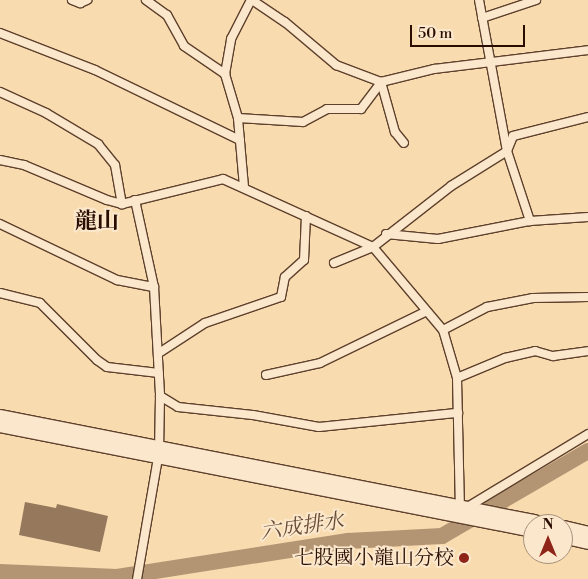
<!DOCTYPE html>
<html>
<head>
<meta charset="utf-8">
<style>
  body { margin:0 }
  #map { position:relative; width:588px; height:579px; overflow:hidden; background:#f9dbb0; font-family:"Libre Bodoni","Noto Serif TC",serif }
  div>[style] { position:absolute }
  .canal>* { height:16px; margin:-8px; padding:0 8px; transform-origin:8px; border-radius:8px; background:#b39574 }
  .building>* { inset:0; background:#96785c }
  .roads { filter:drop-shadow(1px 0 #5e402c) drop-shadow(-1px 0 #5e402c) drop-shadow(0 1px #5e402c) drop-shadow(0 -1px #5e402c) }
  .lane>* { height:8px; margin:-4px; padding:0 4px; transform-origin:4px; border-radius:4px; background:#fbe8cc }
  .secondary>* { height:22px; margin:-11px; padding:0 11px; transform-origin:11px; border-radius:11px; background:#fbe8cc }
  .dots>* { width:14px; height:14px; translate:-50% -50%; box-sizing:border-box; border:2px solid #fbe8cc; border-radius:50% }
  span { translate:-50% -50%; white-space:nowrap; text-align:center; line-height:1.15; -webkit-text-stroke:4px #fbe8cc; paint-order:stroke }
  .poi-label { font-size:20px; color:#2a0d00 }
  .right { translate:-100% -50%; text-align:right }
  .water-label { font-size:21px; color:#684a34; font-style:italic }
  .quarter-label { font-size:22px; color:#2a0d00; font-weight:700 }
  .north { position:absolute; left:523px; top:514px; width:50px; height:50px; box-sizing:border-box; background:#fbe8cc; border:1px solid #a7907a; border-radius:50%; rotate:0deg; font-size:14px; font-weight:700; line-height:20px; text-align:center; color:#2a0d00 }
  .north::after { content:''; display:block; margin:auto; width:18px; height:22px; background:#8f2418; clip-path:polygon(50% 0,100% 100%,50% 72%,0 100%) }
  .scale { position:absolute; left:410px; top:25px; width:115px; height:22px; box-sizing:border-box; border:2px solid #2a0d00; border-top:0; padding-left:6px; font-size:15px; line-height:18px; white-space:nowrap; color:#2a0d00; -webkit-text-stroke:4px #fbe8cc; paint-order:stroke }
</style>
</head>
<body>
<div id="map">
  <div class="canal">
    <i style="left:0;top:572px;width:117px;rotate:2.4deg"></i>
    <i style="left:117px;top:577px;width:234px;rotate:-8.9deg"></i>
    <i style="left:348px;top:541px;width:94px;rotate:-3deg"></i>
    <i style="left:442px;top:536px;width:169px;rotate:-30.2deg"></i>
  </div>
  <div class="building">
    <i style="clip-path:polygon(25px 502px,56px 508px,57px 504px,108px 516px,100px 552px,19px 535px)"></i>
  </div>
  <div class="roads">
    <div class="lane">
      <i style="left:72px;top:0;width:9px;rotate:21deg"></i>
      <i style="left:80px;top:3px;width:8px;rotate:-23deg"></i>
      <i style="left:146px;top:0;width:26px;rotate:36deg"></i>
      <i style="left:167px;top:15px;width:35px;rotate:61deg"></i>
      <i style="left:184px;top:46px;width:50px;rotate:34.3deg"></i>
      <i style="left:252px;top:0;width:40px;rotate:34deg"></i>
      <i style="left:285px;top:22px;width:67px;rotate:40.1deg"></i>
      <i style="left:336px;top:65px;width:48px;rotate:20.7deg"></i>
      <i style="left:381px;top:82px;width:55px;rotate:-13.8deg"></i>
      <i style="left:434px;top:69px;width:155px;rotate:-7deg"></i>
      <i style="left:479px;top:0;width:154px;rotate:79.5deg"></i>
      <i style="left:507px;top:151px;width:74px;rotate:71.8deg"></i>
      <i style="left:482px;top:18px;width:57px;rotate:-18.4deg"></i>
      <i style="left:0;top:33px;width:102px;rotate:21.3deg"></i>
      <i style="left:95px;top:70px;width:161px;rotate:25.8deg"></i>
      <i style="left:0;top:92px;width:51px;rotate:24.5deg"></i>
      <i style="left:46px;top:113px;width:61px;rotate:30.8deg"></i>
      <i style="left:98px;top:144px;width:27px;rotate:51deg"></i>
      <i style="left:115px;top:165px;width:40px;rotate:80deg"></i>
      <i style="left:238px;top:118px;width:65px;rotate:3.5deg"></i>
      <i style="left:303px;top:122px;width:27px;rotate:-28deg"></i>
      <i style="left:327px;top:109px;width:34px"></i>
      <i style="left:361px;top:109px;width:34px;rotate:-53deg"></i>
      <i style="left:381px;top:82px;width:52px;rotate:74.4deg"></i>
      <i style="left:395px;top:132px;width:14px;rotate:51deg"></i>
      <i style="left:0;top:160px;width:25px;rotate:12deg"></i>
      <i style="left:24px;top:165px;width:90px;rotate:22.9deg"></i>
      <i style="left:107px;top:200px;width:16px;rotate:15deg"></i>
      <i style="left:122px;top:204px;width:104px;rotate:-13.9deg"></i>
      <i style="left:223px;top:179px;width:165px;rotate:24.4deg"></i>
      <i style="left:373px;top:247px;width:109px;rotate:49.9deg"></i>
      <i style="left:443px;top:330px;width:50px;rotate:73.7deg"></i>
      <i style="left:457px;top:378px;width:131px;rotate:88.7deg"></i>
      <i style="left:244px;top:187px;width:69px;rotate:-95deg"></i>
      <i style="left:238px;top:118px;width:46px;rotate:-106.5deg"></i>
      <i style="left:225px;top:74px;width:36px;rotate:-80deg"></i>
      <i style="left:231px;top:39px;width:44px;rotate:-62.9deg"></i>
      <i style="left:135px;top:200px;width:89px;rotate:77.7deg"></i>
      <i style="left:154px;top:287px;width:109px;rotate:86.8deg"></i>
      <i style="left:160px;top:396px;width:56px;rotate:91deg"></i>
      <i style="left:159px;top:452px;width:129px;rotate:99.8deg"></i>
      <i style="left:0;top:224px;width:130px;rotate:25.6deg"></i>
      <i style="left:117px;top:280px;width:38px;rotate:11deg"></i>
      <i style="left:386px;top:234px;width:52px;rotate:5.5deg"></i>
      <i style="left:438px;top:239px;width:94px;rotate:-11.1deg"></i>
      <i style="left:530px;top:221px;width:58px;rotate:-3.9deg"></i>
      <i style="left:334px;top:263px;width:42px;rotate:-22.3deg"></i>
      <i style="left:373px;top:247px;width:99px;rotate:-38deg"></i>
      <i style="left:451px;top:186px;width:66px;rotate:-32deg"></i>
      <i style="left:507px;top:151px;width:16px;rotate:-68deg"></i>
      <i style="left:513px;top:136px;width:77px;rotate:-14.2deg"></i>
      <i style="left:0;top:293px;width:41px;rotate:14deg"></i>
      <i style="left:40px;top:303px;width:81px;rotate:45deg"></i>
      <i style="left:97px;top:360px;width:12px;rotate:35deg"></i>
      <i style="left:107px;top:367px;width:52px;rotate:6.6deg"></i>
      <i style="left:443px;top:330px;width:50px;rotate:-27.6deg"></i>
      <i style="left:487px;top:307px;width:47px;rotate:-11.1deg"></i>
      <i style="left:533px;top:298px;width:55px;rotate:-1deg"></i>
      <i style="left:159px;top:353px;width:55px;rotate:-33.1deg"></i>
      <i style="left:205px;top:323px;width:80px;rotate:-18.9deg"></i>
      <i style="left:281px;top:297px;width:20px;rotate:-79deg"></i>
      <i style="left:285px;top:277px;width:25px;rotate:-42deg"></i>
      <i style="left:304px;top:260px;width:44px;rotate:-87.4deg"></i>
      <i style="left:266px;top:375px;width:55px;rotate:-12.5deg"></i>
      <i style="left:320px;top:363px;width:117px;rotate:-25.9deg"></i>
      <i style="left:457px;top:378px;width:52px;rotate:-22.6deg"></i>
      <i style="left:505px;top:358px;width:31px;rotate:-13deg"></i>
      <i style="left:535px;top:351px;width:19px;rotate:16deg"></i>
      <i style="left:553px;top:356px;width:35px;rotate:-8deg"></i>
      <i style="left:160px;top:396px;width:21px;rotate:31deg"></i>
      <i style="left:178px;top:407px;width:75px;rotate:6.1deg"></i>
      <i style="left:253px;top:415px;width:67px;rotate:10.3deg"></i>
      <i style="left:319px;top:427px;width:140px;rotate:-5.8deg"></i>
      <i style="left:466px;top:508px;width:143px;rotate:-31.2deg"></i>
    </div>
    <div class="secondary">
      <i style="left:0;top:421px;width:543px;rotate:11.14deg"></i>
      <i style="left:563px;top:532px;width:26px;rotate:13deg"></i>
    </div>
  </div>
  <div class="dots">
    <i style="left:464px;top:558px;background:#8f2418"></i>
  </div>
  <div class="poi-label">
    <span class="right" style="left:454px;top:558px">七股國小龍山分校</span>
  </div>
  <div class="water-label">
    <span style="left:302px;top:527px;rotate:-8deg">六成排水</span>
  </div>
  <div class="quarter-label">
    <span style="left:97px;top:222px">龍山</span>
  </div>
  <div class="north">N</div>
  <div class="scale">50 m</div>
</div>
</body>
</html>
